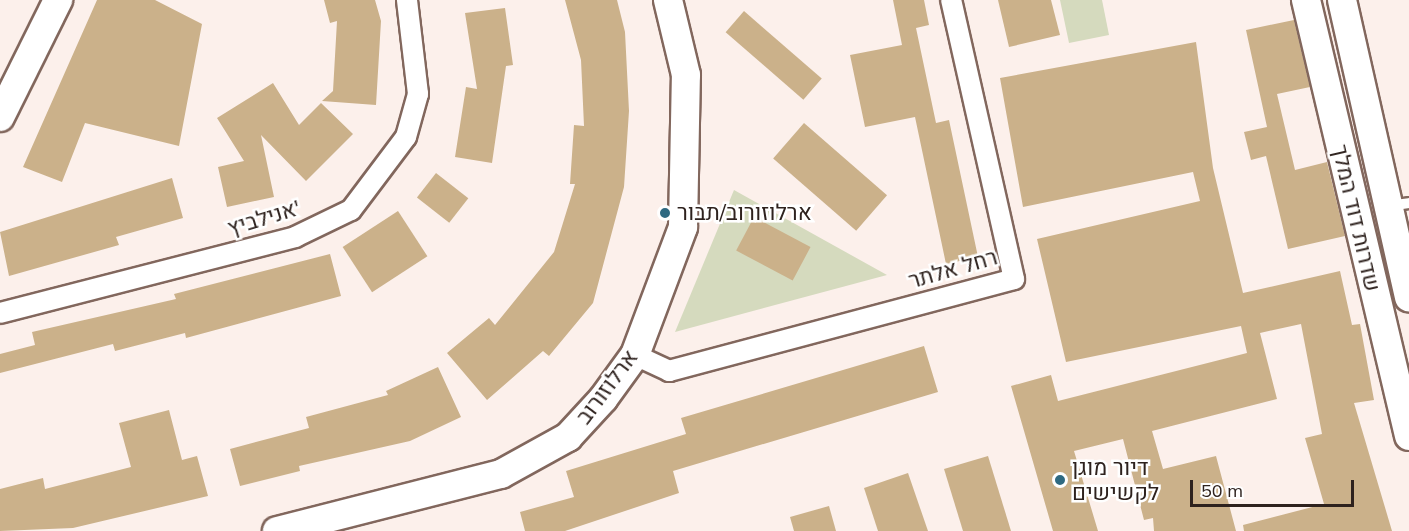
<!DOCTYPE html>
<html>
<head>
<meta charset="utf-8">
<style>
  body { margin:0 }
  #map { position:relative; width:1409px; height:531px; overflow:hidden; background:#fcf0eb; font-family:Mulish,Heebo,sans-serif }
  div>[style] { position:absolute }
  .green>* { inset:0; background:#d5dabe }
  .building>* { inset:0; background:#cbb18a; transform-origin:0 0 }
  .roads { filter:drop-shadow(2px 0 #82675d) drop-shadow(-2px 0 #82675d) drop-shadow(0 2px #82675d) drop-shadow(0 -2px #82675d) }
  .lane>* { height:10px; margin:-5px; padding:0 5px; transform-origin:5px; border-radius:5px; background:#fff }
  .street>* { height:20px; margin:-10px; padding:0 10px; transform-origin:10px; border-radius:10px; background:#fff }
  .secondary>* { height:28px; margin:-14px; padding:0 14px; transform-origin:14px; border-radius:14px; background:#fff }
  .dots>* { width:16px; height:16px; translate:-50% -50%; box-sizing:border-box; border:3px solid #fff; border-radius:50% }
  span { translate:-50% -50%; white-space:nowrap; text-align:center; line-height:1.15; -webkit-text-stroke:5px #fff; paint-order:stroke }
  .poi-label { font-size:22px; color:#2e221e }
  .left { translate:0 -50%; text-align:left }
  .street-label { font-size:22px; color:#2e221e }
  .scale { position:absolute; left:1190px; top:480px; width:164px; height:27px; box-sizing:border-box; border:3px solid #2e221e; border-top:0; padding-left:8px; font-size:18px; line-height:21px; white-space:nowrap; color:#2e221e; -webkit-text-stroke:4px #fff; paint-order:stroke }
</style>
</head>
<body>
<div id="map">
  <div class="green">
    <i style="clip-path:polygon(1060px 0,1102px 0,1109px 35px,1069px 43px)"></i>
    <i style="clip-path:polygon(734px 190px,887px 275px,675px 332px)"></i>
  </div>
  <div class="building">
    <i style="clip-path:polygon(97px 0,155px 0,202px 24px,179px 146px,85px 123px,62px 182px,23px 167px)"></i>
    <i style="clip-path:polygon(324px 0,375px 0,381px 21px,376px 105px,322px 101px,333px 91px,337px 21px,330px 23px)"></i>
    <i style="clip-path:polygon(565px 0,617px 0,625px 32px,629px 111px,624px 187px,593px 303px,549px 356px,543px 351px,487px 400px,447px 353px,489px 318px,495px 325px,554px 252px,575px 184px,570px 184px,574px 125px,584px 126px,581px 60px)"></i>
    <i style="clip-path:polygon(893px 0,924px 0,929px 25px,916px 28px,936px 123px,949px 120px,978px 257px,946px 264px,915px 117px,865px 127px,850px 55px,902px 45px)"></i>
    <i style="clip-path:polygon(998px 0,1051px 0,1060px 35px,1009px 47px)"></i>
    <i style="clip-path:polygon(505px 8px,513px 65px,506px 66px,492px 163px,455px 157px,466px 87px,477px 89px,465px 13px)"></i>
    <i style="left:744px;top:11px;width:103px;height:28px;rotate:41deg"></i>
    <i style="clip-path:polygon(1294px 20px,1310px 87px,1277px 94px,1295px 170px,1327px 162px,1345px 236px,1288px 249px,1266px 156px,1251px 160px,1244px 132px,1267px 127px,1246px 30px)"></i>
    <i style="clip-path:polygon(1196px 42px,1213px 168px,1243px 293px,1340px 271px,1352px 325px,1360px 324px,1374px 400px,1354px 403px,1392px 531px,1244px 531px,1243px 525px,1324px 504px,1305px 438px,1322px 434px,1301px 324px,1260px 333px,1277px 399px,1152px 431px,1163px 469px,1216px 456px,1236px 531px,1154px 531px,1153px 518px,1144px 520px,1123px 439px,1074px 451px,1098px 531px,1053px 531px,1011px 386px,1051px 375px,1058px 401px,1247px 353px,1241px 326px,1066px 362px,1037px 239px,1200px 201px,1193px 172px,1023px 207px,1000px 78px)"></i>
    <i style="clip-path:polygon(273px 83px,299px 125px,321px 103px,353px 134px,306px 181px,261px 135px,274px 197px,227px 207px,218px 167px,244px 161px,217px 118px)"></i>
    <i style="left:804px;top:123px;width:110px;height:47px;rotate:41deg"></i>
    <i style="left:436px;top:173px;width:41px;height:31px;rotate:38deg"></i>
    <i style="clip-path:polygon(172px 178px,183px 218px,116px 237px,119px 245px,9px 276px,0 232px)"></i>
    <i style="left:398px;top:211px;width:54px;height:66px;rotate:57deg"></i>
    <i style="left:754px;top:217px;width:64px;height:38px;rotate:28deg"></i>
    <i style="clip-path:polygon(330px 254px,341px 296px,186px 338px,185px 333px,115px 351px,113px 344px,0 373px,0 354px,35px 345px,32px 332px,176px 299px,174px 294px)"></i>
    <i style="clip-path:polygon(924px 346px,938px 392px,673px 471px,679px 493px,565px 531px,525px 531px,520px 512px,574px 497px,566px 471px,686px 434px,681px 418px)"></i>
    <i style="clip-path:polygon(438px 367px,461px 417px,410px 441px,299px 466px,300px 471px,240px 486px,230px 449px,309px 428px,306px 417px,388px 395px,386px 391px)"></i>
    <i style="clip-path:polygon(169px 410px,182px 460px,197px 456px,208px 496px,73px 528px,0 531px,0 489px,43px 478px,45px 489px,131px 467px,119px 423px)"></i>
    <i style="clip-path:polygon(988px 456px,1011px 531px,963px 531px,944px 469px)"></i>
    <i style="clip-path:polygon(908px 473px,928px 531px,878px 531px,864px 488px)"></i>
    <i style="clip-path:polygon(829px 506px,836px 531px,794px 531px,790px 517px)"></i>
  </div>
  <div class="roads">
    <div class="lane">
      <i style="left:1388px;top:206px;width:21px;rotate:-8deg"></i>
    </div>
    <div class="street">
      <i style="left:0;top:313px;width:305px;rotate:-14.4deg"></i>
      <i style="left:295px;top:237px;width:62px;rotate:-25.7deg"></i>
      <i style="left:351px;top:210px;width:91px;rotate:-53deg"></i>
      <i style="left:406px;top:137px;width:45px;rotate:-74.4deg"></i>
      <i style="left:418px;top:94px;width:95px;rotate:-96.7deg"></i>
      <i style="left:635px;top:355px;width:38px;rotate:25deg"></i>
      <i style="left:669px;top:371px;width:357px;rotate:-14.9deg"></i>
      <i style="left:1014px;top:279px;width:286px;rotate:-102.7deg"></i>
    </div>
    <div class="secondary">
      <i style="left:1306px;top:0;width:448px;rotate:76.7deg"></i>
      <i style="left:1342px;top:0;width:305px;rotate:77.3deg"></i>
      <i style="left:0;top:117px;width:131px;rotate:-63.6deg"></i>
      <i style="left:277px;top:531px;width:231px;rotate:-14.3deg"></i>
      <i style="left:501px;top:474px;width:77px;rotate:-28.9deg"></i>
      <i style="left:568px;top:437px;width:52px;rotate:-47.4deg"></i>
      <i style="left:603px;top:399px;width:54px;rotate:-54deg"></i>
      <i style="left:635px;top:355px;width:137px;rotate:-69.4deg"></i>
      <i style="left:683px;top:227px;width:152px;rotate:-88.9deg"></i>
      <i style="left:686px;top:75px;width:77px;rotate:-103.5deg"></i>
    </div>
  </div>
  <div class="dots">
    <i style="left:665px;top:213px;background:#2e6981"></i>
    <i style="left:1060px;top:480px;background:#2e6981"></i>
  </div>
  <div class="poi-label">
    <span class="left" style="left:677px;top:213px">ארלוזורוב/תבור</span>
    <span class="left" style="left:1072px;top:480px">דיור מוגן<br>לקשישים</span>
  </div>
  <div class="street-label">
    <span style="left:264px;top:218px;rotate:-17deg">אנילביץ'</span>
    <span style="left:1356px;top:218px;rotate:77deg">שדרות דוד המלך</span>
    <span style="left:953px;top:269px;rotate:-16deg">רחל אלתר</span>
    <span style="left:607px;top:387px;rotate:-53deg">ארלוזורוב</span>
  </div>
  <div class="scale">50 m</div>
</div>
</body>
</html>
